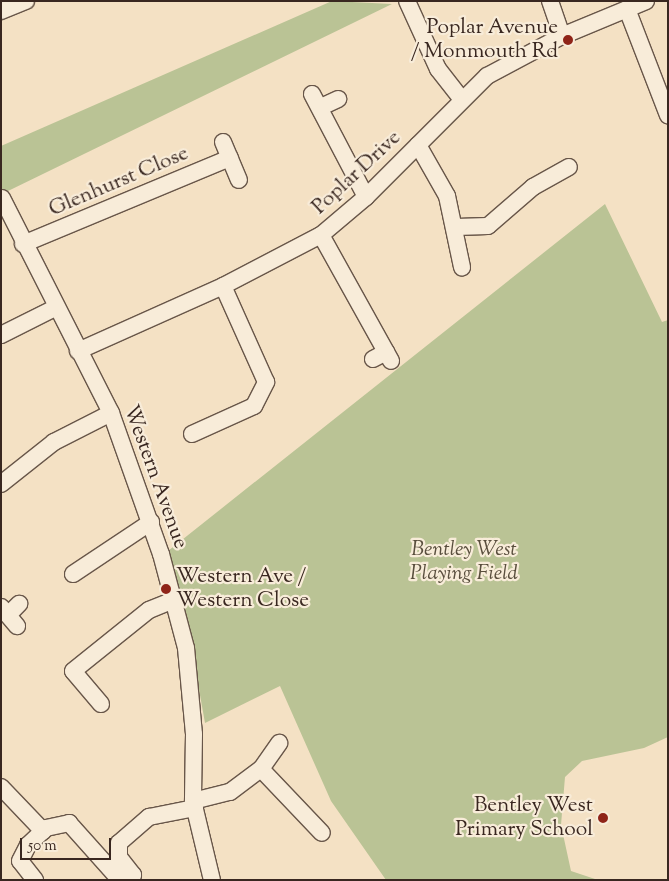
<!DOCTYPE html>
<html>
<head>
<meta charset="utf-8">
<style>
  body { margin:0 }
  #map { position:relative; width:669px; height:881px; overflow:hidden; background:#f4e1c4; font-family:"Sorts Mill Goudy",serif }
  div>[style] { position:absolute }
  .green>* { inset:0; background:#bac395 }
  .roads { filter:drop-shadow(1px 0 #685649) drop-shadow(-1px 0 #685649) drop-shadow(0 1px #685649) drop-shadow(0 -1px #685649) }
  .minor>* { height:16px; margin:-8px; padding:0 8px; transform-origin:8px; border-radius:8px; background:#f8ecd9 }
  .dots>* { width:14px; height:14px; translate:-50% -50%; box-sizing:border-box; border:2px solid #f8ecd9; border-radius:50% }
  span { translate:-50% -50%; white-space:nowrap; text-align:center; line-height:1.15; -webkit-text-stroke:4.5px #f8ecd9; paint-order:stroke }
  .poi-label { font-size:21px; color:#392720 }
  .right { translate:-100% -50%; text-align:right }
  .left { translate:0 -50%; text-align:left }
  .street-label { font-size:21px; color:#392720 }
  .park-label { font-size:21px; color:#594e3d; font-style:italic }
  .frame { position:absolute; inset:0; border:2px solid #392720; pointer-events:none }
  .scale { position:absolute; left:20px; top:838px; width:91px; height:22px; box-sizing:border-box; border:2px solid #392720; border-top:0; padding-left:6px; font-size:15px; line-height:18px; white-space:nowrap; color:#392720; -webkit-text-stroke:4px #f8ecd9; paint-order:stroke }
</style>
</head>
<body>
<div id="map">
  <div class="green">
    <i style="clip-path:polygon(332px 1px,392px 4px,8px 191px,1px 199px,1px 146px)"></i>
    <i style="clip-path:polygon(605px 204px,662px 322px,668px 320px,668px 737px,644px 748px,582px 761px,565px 777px,561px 825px,571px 871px,598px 880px,386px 880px,331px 801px,280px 686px,205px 723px,184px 606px,168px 551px)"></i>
  </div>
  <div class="roads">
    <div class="minor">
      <i style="left:407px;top:1px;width:75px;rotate:65.5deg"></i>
      <i style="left:438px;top:69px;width:37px;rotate:52deg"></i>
      <i style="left:550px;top:1px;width:37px;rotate:71deg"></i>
      <i style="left:627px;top:9px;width:114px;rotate:68.9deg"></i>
      <i style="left:1px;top:11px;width:27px;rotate:-22deg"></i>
      <i style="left:312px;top:94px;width:116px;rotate:62.3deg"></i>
      <i style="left:321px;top:107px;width:19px;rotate:-25deg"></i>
      <i style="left:223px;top:142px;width:41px;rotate:67.2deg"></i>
      <i style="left:418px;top:145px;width:59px;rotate:60.4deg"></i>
      <i style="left:447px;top:196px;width:73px;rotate:78.1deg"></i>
      <i style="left:2px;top:198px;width:241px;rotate:63.1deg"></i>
      <i style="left:111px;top:413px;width:150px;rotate:70.5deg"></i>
      <i style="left:161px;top:554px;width:97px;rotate:75.1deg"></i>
      <i style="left:186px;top:648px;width:86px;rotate:84.7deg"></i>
      <i style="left:194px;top:734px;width:67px;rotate:90.9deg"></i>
      <i style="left:193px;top:801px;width:81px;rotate:76.5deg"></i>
      <i style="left:456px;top:227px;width:32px;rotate:-2deg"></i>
      <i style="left:488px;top:226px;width:60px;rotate:-40.9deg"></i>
      <i style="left:533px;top:187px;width:41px;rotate:-29.1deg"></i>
      <i style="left:321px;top:235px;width:144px;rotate:60.9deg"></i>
      <i style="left:23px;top:244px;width:224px;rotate:-22.6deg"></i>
      <i style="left:1px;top:335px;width:60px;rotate:-26.6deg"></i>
      <i style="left:78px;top:351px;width:159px;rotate:-24.1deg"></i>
      <i style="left:223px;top:286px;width:110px;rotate:-27.5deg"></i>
      <i style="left:321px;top:235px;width:59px;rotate:-40.2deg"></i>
      <i style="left:366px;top:197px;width:171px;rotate:-45deg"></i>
      <i style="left:487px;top:76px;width:85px;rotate:-28.1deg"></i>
      <i style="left:562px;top:36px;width:91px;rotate:-22.6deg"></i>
      <i style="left:373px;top:359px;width:15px;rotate:-28deg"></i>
      <i style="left:192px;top:434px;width:68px;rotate:-24.3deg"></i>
      <i style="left:254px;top:406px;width:27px;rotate:-63deg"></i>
      <i style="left:266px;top:382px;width:105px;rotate:-114.1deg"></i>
      <i style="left:1px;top:484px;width:68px;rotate:-38.4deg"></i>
      <i style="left:54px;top:442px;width:64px;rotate:-27deg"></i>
      <i style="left:73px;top:574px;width:94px;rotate:-33.7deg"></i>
      <i style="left:1px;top:607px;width:25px;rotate:50deg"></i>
      <i style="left:8px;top:615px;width:16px;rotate:-45deg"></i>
      <i style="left:101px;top:704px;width:43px;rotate:-130.3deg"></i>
      <i style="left:73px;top:671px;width:97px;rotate:-38.8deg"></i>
      <i style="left:149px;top:610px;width:27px;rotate:-22deg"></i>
      <i style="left:261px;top:769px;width:88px;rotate:46.4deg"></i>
      <i style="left:1px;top:787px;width:61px;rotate:46.3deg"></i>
      <i style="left:193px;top:801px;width:38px;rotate:-14deg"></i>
      <i style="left:230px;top:792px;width:39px;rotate:-37deg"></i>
      <i style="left:261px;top:769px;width:32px;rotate:-55deg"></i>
      <i style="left:35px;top:880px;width:24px;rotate:-128deg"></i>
      <i style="left:20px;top:861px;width:18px;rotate:-63deg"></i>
      <i style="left:28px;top:845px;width:25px;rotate:-43deg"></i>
      <i style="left:46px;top:828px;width:24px;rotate:-12deg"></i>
      <i style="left:69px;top:823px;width:76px;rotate:48.2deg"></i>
      <i style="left:127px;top:880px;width:8px;rotate:-40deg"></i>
      <i style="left:133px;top:875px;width:23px;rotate:-128deg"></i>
      <i style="left:119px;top:857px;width:14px;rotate:-90deg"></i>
      <i style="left:119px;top:843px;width:40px;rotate:-41deg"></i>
      <i style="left:149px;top:817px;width:47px;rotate:-11.1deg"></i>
    </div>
  </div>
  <div class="dots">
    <i style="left:568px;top:40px;background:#8f2418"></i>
    <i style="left:166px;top:589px;background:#8f2418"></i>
    <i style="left:603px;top:818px;background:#8f2418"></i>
  </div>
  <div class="poi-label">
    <span class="right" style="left:558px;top:40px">Poplar Avenue<br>/ Monmouth Rd</span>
    <span class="left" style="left:176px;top:589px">Western Ave /<br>Western Close</span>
    <span class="right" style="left:593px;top:818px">Bentley West<br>Primary School</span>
  </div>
  <div class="street-label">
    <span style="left:357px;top:173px;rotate:-43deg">Poplar Drive</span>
    <span style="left:119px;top:182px;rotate:-23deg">Glenhurst Close</span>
    <span style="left:155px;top:477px;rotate:70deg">Western Avenue</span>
  </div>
  <div class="park-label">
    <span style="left:464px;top:562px">Bentley West<br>Playing Field</span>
  </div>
  <div class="frame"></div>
  <div class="scale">50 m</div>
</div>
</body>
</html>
